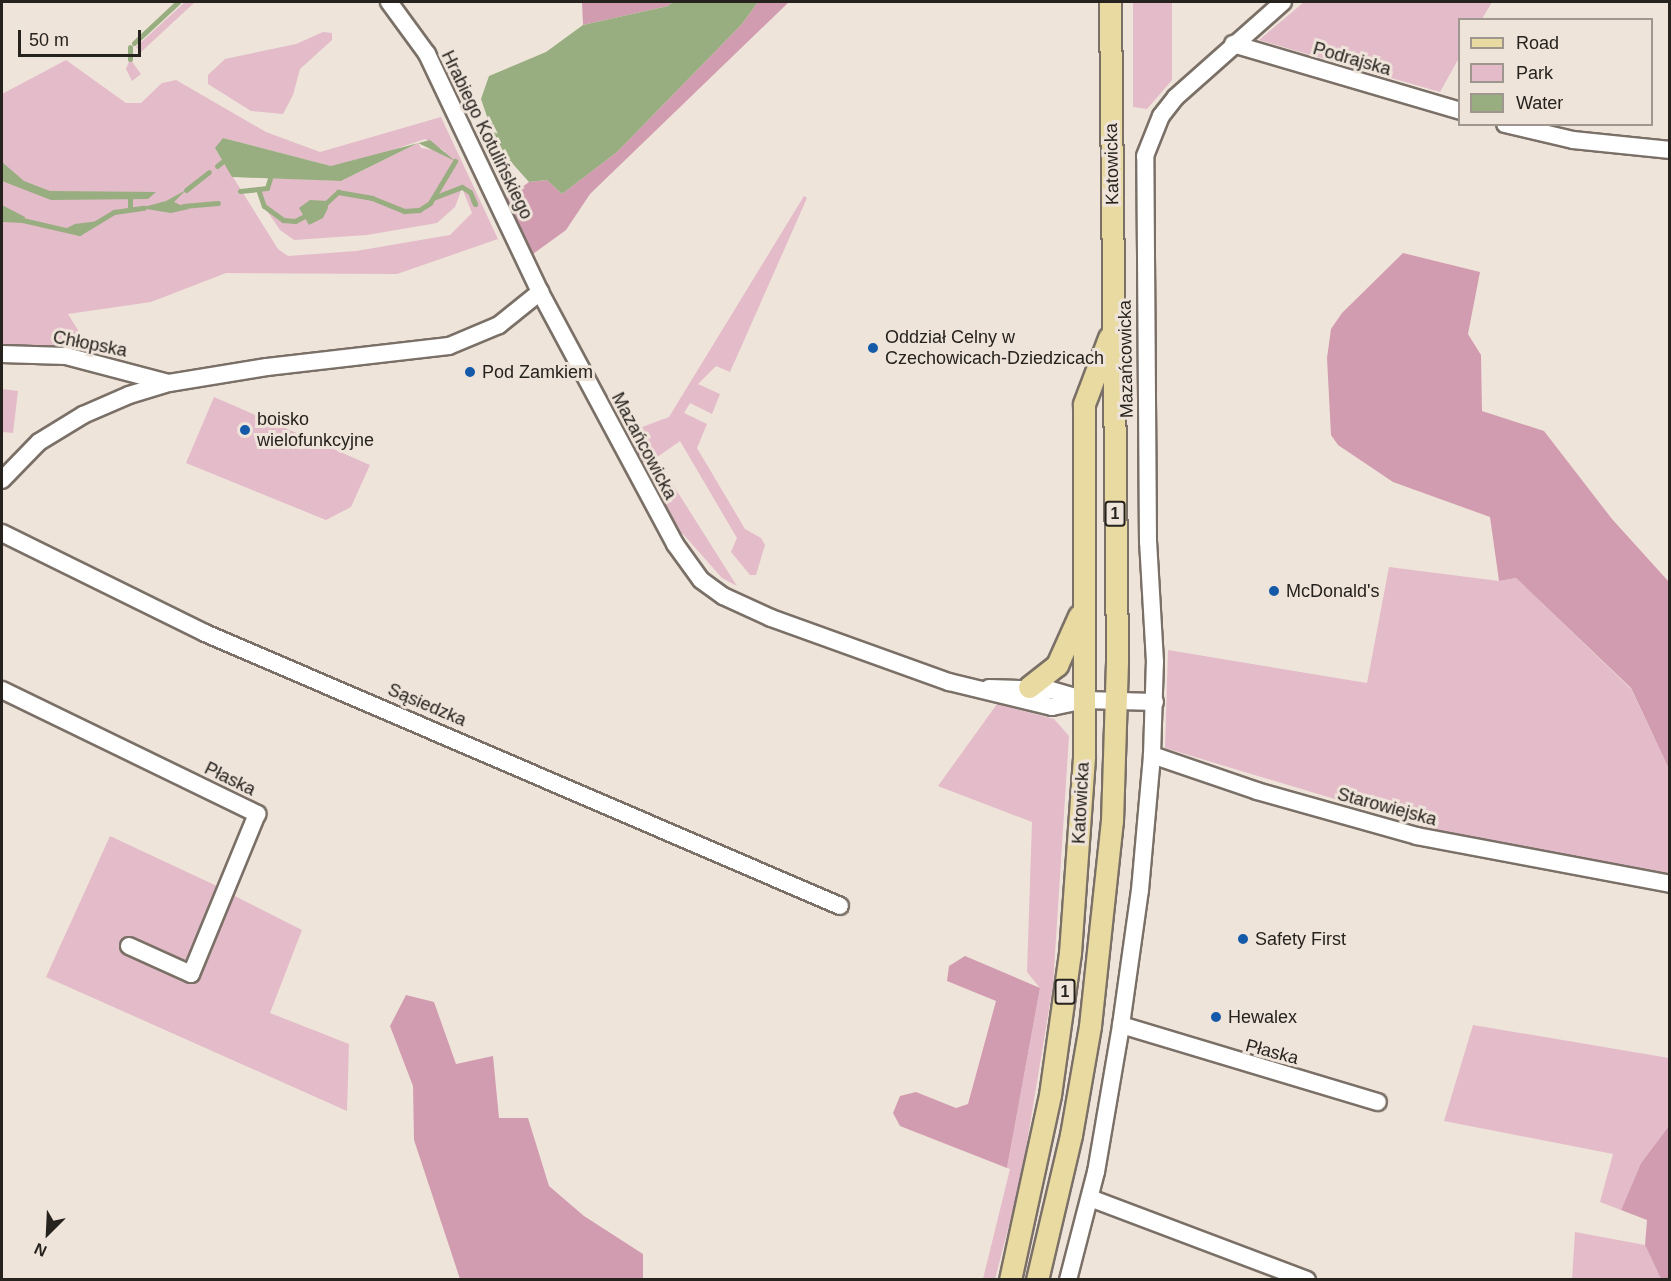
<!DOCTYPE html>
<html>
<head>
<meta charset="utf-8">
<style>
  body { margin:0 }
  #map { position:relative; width:1671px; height:1281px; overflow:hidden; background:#efe4da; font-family:Helvetica,sans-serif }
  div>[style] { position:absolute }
  .green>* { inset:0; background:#e3bbc9 }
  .forest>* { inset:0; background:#d29cb0 }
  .water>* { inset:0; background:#98ae80 }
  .stream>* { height:5px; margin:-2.5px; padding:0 2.5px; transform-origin:2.5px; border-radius:2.5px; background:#98ae80 }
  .roads { filter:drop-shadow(2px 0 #7a7067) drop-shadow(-2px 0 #7a7067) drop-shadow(0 2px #7a7067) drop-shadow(0 -2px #7a7067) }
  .minor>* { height:16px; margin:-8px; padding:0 8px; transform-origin:8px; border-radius:8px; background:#fff }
  .major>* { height:21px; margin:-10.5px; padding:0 10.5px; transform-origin:10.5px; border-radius:10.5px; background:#e9daa1 }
  .dots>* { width:16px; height:16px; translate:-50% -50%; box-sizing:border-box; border:3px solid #efe4da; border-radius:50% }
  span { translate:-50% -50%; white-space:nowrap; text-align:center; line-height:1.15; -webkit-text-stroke:6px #efe4da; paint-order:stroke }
  .shield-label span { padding:2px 4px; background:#efe4da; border:2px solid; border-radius:4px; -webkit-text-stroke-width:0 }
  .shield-label { font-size:16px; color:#26221e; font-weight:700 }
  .street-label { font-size:18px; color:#26221e }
  .poi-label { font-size:18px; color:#26221e }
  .left { translate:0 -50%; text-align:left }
  .frame { position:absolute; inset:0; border:3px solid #26221e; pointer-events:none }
  .legend { position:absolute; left:1458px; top:18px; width:195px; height:108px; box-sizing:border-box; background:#efe4da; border:2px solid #9f968f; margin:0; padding:8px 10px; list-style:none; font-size:18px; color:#26221e }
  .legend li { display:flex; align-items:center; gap:12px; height:30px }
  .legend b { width:30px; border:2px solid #9f968f }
  .north { position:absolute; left:18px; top:1203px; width:60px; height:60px; -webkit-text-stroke:4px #efe4da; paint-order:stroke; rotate:204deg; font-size:16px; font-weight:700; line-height:24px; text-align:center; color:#26221e }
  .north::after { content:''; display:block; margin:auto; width:21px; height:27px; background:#26221e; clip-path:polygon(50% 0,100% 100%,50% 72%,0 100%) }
  .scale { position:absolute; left:18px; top:30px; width:123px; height:27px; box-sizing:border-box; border:3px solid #26221e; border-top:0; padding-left:8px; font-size:18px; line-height:21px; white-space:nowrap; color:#26221e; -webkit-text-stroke:4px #efe4da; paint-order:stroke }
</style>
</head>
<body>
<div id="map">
  <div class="green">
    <i style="clip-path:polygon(185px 2px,195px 2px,141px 52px,136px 47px)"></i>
    <i style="clip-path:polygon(1133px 2px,1172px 2px,1172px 80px,1147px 109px,1133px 107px)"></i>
    <i style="clip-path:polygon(1304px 2px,1492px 2px,1482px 19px,1460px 20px,1459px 58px,1440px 92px,1259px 40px)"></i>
    <i style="clip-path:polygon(323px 32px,332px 33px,332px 40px,300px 69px,293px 95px,283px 114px,251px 111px,208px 84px,208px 75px,225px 59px,296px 44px)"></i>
    <i style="clip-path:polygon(130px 59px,141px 74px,132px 81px,126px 69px)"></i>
    <i style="clip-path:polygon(evenodd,66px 60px,126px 103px,141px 103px,162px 83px,176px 80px,266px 132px,320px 152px,441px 117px,498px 239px,397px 274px,226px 273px,151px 302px,68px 314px,94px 356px,2px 348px,2px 94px,66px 60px,223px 138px,331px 166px,351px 164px,425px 139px,446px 152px,421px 148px,418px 143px,341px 181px,270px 178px,267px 188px,258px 189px,261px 202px,280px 230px,294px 240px,367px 235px,437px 223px,455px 207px,462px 188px,472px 213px,450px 235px,356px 251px,288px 256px,278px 249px,216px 150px,223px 138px)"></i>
    <i style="clip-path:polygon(804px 196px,807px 198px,730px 372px,716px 366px,698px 384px,720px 394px,712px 414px,690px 403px,684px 413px,707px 424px,697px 448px,745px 529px,761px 538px,765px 545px,756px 575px,750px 575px,731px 552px,737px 538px,680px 441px,656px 458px,737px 586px,722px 578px,683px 534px,678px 535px,626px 433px,669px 417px)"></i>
    <i style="clip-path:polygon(2px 389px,18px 391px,13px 433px,2px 432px)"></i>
    <i style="clip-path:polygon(214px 397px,370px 465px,351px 507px,326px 520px,186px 463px)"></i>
    <i style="clip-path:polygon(1389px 567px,1499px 581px,1516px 578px,1631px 689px,1669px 769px,1669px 874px,1441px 831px,1165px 748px,1168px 650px,1367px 683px)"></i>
    <i style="clip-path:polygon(997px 704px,1054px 719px,1069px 736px,1053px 985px,1021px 1179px,995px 1279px,983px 1279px,1010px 1169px,1007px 1168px,1040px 988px,1027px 972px,1032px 822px,938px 786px)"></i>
    <i style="clip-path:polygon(110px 836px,219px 887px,187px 965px,126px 937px,122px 948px,194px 983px,231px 894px,302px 930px,270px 1013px,349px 1044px,347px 1111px,46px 977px)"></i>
    <i style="clip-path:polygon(1473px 1025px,1669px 1058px,1669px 1126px,1641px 1163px,1621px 1210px,1600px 1202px,1613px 1154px,1444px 1121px)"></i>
    <i style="clip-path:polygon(1575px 1232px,1645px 1245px,1661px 1279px,1572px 1280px)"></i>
  </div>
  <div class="forest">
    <i style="clip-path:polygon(582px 2px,673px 2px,668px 6px,583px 25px)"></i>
    <i style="clip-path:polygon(758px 2px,789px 2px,590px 194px,566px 230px,533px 254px,506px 199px,529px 182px,547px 180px,562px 194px,617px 152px,742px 24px)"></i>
    <i style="clip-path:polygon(1403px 253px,1480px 272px,1468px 334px,1481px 355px,1482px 411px,1544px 431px,1612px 519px,1669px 582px,1669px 769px,1631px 688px,1516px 578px,1499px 581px,1490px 517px,1393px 482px,1338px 445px,1331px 435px,1327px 358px,1331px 329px,1342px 313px)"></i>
    <i style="clip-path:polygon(965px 956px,1040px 988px,1007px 1168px,900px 1126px,893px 1113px,900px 1096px,916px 1092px,956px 1108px,968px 1104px,996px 1001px,947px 981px,949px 966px)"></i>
    <i style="clip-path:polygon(406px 995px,434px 1002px,456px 1064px,493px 1056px,499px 1118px,528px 1118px,549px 1186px,584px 1216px,643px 1254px,643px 1279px,460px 1279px,414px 1140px,413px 1086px,390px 1026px)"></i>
    <i style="clip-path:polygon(1669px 1126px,1669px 1279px,1661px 1279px,1645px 1245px,1647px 1220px,1621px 1210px,1641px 1163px)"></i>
  </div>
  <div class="water">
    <i style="clip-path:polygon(673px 2px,758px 2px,742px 24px,617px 152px,562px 194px,547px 180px,529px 182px,497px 146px,481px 99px,489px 76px,546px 52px,583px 25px,668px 6px)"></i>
    <i style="clip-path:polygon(223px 138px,331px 166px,430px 140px,455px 161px,418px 143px,341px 181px,232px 177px,215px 148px)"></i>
    <i style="clip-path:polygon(2px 162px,24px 181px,50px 191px,156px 192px,148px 199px,51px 200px,2px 181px)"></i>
    <i style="clip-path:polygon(186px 190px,174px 202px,189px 209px,171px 213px,140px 208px,166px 201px)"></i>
    <i style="clip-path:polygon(310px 200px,328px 201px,328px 208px,323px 218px,309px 225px,299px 208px)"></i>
    <i style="clip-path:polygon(2px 205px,25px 217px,24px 223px,2px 222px)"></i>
    <i style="clip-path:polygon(99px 221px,79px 233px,63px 230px,75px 224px)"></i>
  </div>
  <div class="stream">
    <i style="left:134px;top:43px;width:60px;rotate:-43deg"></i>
    <i style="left:130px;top:47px;width:12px;rotate:90deg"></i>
    <i style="left:217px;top:166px;width:6px;rotate:-39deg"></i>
    <i style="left:258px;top:189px;width:9px;rotate:-6deg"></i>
    <i style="left:267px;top:188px;width:10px;rotate:-73deg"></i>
    <i style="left:186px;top:190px;width:29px;rotate:-38deg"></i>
    <i style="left:240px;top:191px;width:18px;rotate:-6deg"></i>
    <i style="left:258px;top:189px;width:18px;rotate:71deg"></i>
    <i style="left:264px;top:206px;width:24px;rotate:36deg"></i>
    <i style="left:283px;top:220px;width:12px;rotate:5deg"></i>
    <i style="left:295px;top:221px;width:16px;rotate:-27deg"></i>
    <i style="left:130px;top:197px;width:12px;rotate:90deg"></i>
    <i style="left:433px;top:198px;width:31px;rotate:-21deg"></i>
    <i style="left:462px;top:187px;width:9px;rotate:32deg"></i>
    <i style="left:470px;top:192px;width:13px;rotate:67deg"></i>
    <i style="left:475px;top:204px;width:4px;rotate:-117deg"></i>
    <i style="left:325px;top:204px;width:18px;rotate:-43deg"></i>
    <i style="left:338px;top:192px;width:35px;rotate:10deg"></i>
    <i style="left:372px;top:198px;width:35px;rotate:22deg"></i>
    <i style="left:404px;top:211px;width:15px;rotate:-4deg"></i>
    <i style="left:419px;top:210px;width:13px;rotate:-32deg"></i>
    <i style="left:430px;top:203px;width:49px;rotate:-59.2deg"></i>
    <i style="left:183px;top:206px;width:35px;rotate:-5deg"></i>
    <i style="left:18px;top:219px;width:63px;rotate:12.9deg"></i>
    <i style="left:79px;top:233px;width:41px;rotate:-31deg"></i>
    <i style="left:114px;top:212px;width:30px;rotate:-8deg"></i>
  </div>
  <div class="roads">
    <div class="minor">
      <i style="left:389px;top:2px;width:64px;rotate:53.8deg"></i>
      <i style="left:427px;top:54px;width:263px;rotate:64.6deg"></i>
      <i style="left:540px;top:292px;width:286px;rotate:61.8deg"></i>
      <i style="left:675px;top:544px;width:44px;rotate:54.2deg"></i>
      <i style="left:701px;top:580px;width:27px;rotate:36deg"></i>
      <i style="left:723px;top:596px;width:53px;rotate:24.6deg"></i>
      <i style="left:771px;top:618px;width:189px;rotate:19.8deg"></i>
      <i style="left:949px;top:682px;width:106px;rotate:13.6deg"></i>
      <i style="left:1052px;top:707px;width:34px;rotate:-12deg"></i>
      <i style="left:1233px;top:44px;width:237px;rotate:16.4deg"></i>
      <i style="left:1505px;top:124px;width:70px;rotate:13.2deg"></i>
      <i style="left:1573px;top:140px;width:98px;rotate:5.9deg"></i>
      <i style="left:2px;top:354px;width:64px;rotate:1.8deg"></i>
      <i style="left:66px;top:356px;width:106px;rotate:14.7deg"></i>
      <i style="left:2px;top:480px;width:53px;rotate:-45.8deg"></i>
      <i style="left:39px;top:442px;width:52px;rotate:-31.5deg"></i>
      <i style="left:83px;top:415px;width:50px;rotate:-23.5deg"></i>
      <i style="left:129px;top:395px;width:42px;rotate:-16.7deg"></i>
      <i style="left:169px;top:383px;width:99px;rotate:-9.3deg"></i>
      <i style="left:267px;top:367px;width:183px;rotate:-6.6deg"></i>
      <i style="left:449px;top:346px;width:54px;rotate:-22.8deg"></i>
      <i style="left:499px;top:325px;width:53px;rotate:-38.8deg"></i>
      <i style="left:2px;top:533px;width:226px;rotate:26.2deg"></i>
      <i style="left:205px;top:633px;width:691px;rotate:23.26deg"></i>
      <i style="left:989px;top:688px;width:62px;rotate:1.8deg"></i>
      <i style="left:1051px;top:690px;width:35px;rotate:16deg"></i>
      <i style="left:1085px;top:700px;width:70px;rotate:1.6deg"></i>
      <i style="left:2px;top:690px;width:284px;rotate:25.9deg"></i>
      <i style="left:257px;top:814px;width:173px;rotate:112.4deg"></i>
      <i style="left:191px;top:974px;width:68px;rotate:-155.7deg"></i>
      <i style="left:1152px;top:755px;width:111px;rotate:18.9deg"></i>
      <i style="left:1257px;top:791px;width:166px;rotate:15.7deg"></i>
      <i style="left:1417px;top:836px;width:258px;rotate:10.7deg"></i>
      <i style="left:1121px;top:1025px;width:268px;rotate:16.7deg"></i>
      <i style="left:1090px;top:1198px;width:232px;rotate:20.7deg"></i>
      <i style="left:1068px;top:1280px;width:112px;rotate:-75.5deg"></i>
      <i style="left:1096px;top:1172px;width:149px;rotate:-80.3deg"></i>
      <i style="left:1121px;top:1025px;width:136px;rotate:-82deg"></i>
      <i style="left:1140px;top:890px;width:136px;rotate:-84.9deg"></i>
      <i style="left:1152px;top:755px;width:93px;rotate:-88.2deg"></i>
      <i style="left:1155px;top:662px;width:120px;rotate:-93.3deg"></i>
      <i style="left:1148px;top:542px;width:386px;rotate:-90.4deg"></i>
      <i style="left:1145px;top:156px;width:43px;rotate:-68.2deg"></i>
      <i style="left:1161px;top:116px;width:24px;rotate:-52deg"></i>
      <i style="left:1176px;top:97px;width:143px;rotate:-41.6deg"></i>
    </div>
    <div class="major">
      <i style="left:1029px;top:687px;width:36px;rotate:-38deg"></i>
      <i style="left:1057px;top:665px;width:54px;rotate:-65.8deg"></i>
      <i style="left:1010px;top:1280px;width:189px;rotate:-77.8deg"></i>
      <i style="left:1050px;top:1095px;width:143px;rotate:-82deg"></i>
      <i style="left:1070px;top:953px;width:197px;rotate:-85.9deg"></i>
      <i style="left:1084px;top:756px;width:352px;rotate:-90deg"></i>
      <i style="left:1084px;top:404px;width:71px;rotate:-69.3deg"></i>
      <i style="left:1037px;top:1280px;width:149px;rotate:-76.8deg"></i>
      <i style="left:1071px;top:1135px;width:111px;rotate:-80.1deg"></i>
      <i style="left:1090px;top:1026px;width:206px;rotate:-83.9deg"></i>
      <i style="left:1112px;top:821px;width:161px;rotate:-88.2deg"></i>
      <i style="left:1117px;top:660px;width:658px;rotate:-90.61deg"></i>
    </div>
  </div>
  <div class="dots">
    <i style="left:873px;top:348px;background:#1559a9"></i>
    <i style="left:470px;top:372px;background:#1559a9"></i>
    <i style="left:245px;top:430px;background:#1559a9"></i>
    <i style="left:1274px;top:591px;background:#1559a9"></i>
    <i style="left:1243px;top:939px;background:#1559a9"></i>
    <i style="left:1216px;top:1017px;background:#1559a9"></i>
  </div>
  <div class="shield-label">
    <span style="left:1115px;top:514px">1</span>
    <span style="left:1065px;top:992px">1</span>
  </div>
  <div class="street-label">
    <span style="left:1352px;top:59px;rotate:16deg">Podrajska</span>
    <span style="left:487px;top:135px;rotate:64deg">Hrabiego Kotulińskiego</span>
    <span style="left:1112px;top:164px;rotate:-91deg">Katowicka</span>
    <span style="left:90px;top:344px;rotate:11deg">Chłopska</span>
    <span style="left:1126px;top:359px;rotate:-91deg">Mazańcowicka</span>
    <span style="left:644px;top:446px;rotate:62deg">Mazańcowicka</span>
    <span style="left:427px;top:705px;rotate:23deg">Sąsiedzka</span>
    <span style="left:230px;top:779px;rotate:26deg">Płaska</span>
    <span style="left:1081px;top:803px;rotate:-87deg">Katowicka</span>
    <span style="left:1387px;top:807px;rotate:15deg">Starowiejska</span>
    <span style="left:1272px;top:1052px;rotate:15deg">Płaska</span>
  </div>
  <div class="poi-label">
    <span class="left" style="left:885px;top:348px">Oddział Celny w<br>Czechowicach-Dziedzicach</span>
    <span class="left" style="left:482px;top:372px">Pod Zamkiem</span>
    <span class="left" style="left:257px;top:430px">boisko<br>wielofunkcyjne</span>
    <span class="left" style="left:1286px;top:591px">McDonald's</span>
    <span class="left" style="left:1255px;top:939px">Safety First</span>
    <span class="left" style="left:1228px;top:1017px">Hewalex</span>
  </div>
  <div class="frame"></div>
  <ul class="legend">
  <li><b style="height:8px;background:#e9daa1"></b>Road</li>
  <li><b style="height:16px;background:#e3bbc9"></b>Park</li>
  <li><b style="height:16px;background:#98ae80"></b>Water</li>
  </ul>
  <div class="north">N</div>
  <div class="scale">50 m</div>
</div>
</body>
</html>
